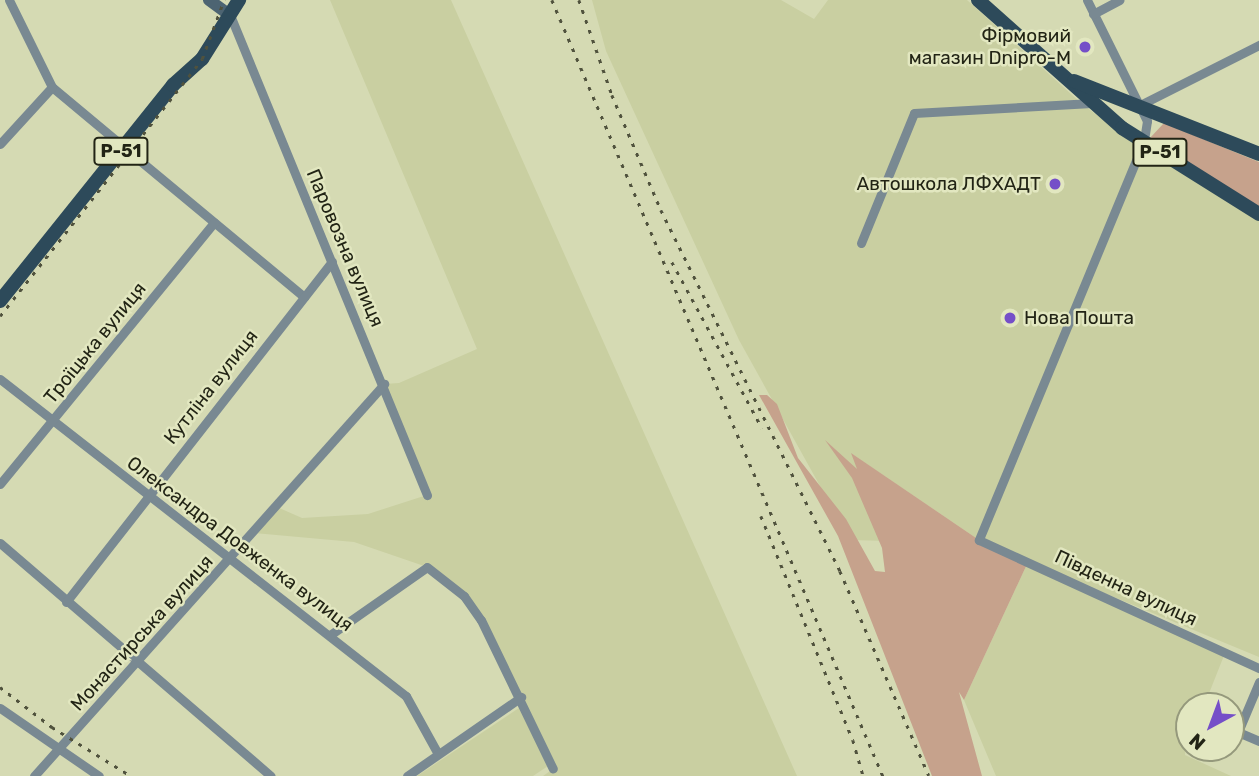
<!DOCTYPE html>
<html>
<head>
<meta charset="utf-8">
<style>
  body { margin:0 }
  #map { position:relative; width:1259px; height:776px; overflow:hidden; background:#d5dab3; font-family:Rubik,sans-serif }
  div>[style] { position:absolute }
  .built>* { inset:0; background:#c9cfa1 }
  .green>* { inset:0; background:#c6a28c }
  .street>* { height:9px; margin:-4.5px; padding:0 4.5px; transform-origin:4.5px; border-radius:4.5px; background:#798992 }
  .secondary>* { height:12px; margin:-6px; padding:0 6px; transform-origin:6px; border-radius:6px; background:#4d6472 }
  .primary>* { height:14px; margin:-7px; padding:0 7px; transform-origin:7px; border-radius:7px; background:#2d4a5a }
  .rail>* { height:2.5px; margin-top:-1.25px; transform-origin:0; background:repeating-linear-gradient(90deg,#50523d 0 3.5px,transparent 0 10.5px) }
  .dots>* { width:19px; height:19px; translate:-50% -50%; box-sizing:border-box; border:4px solid #e2e7c0; border-radius:50% }
  span { translate:-50% -50%; white-space:nowrap; text-align:center; line-height:1.15; -webkit-text-stroke:5px #e2e7c0; paint-order:stroke }
  .shield-label span { padding:2px 5px; background:#e2e7c0; border:2px solid; border-radius:5px; -webkit-text-stroke-width:0 }
  .shield-label { font-size:18px; color:#222415; font-weight:700 }
  .poi-label { font-size:19px; color:#222415 }
  .right { translate:-100% -50%; text-align:right }
  .left { translate:0 -50%; text-align:left }
  .street-label { font-size:19px; color:#222415 }
  .north { position:absolute; left:1175px; top:692px; width:70px; height:70px; box-sizing:border-box; background:#e2e7c0; border:2px solid #95997c; border-radius:50%; rotate:221deg; font-size:19px; font-weight:700; line-height:28px; text-align:center; color:#222415 }
  .north::after { content:''; display:block; margin:auto; width:24px; height:32px; background:#754fc8; clip-path:polygon(50% 0,100% 100%,50% 72%,0 100%) }
</style>
</head>
<body>
<div id="map">
  <div class="built">
    <i style="clip-path:polygon(330px 0,451px 0,797px 776px,543px 776px,553px 769px,464px 596px,427px 567px,354px 542px,254px 533px,277px 507px,302px 518px,368px 514px,427px 495px,384px 384px,399px 383px,477px 349px)"></i>
    <i style="clip-path:polygon(592px 0,781px 0,814px 19px,828px 0,967px 0,1082px 104px,1141px 148px,1259px 221px,1259px 657px,1051px 571px,1225px 653px,1204px 706px,1189px 706px,1185px 755px,1231px 776px,996px 776px,964px 700px,1028px 562px,979px 540px,852px 454px,891px 541px,850px 540px,739px 340px,606px 51px)"></i>
    <i style="clip-path:polygon(519px 708px,548px 766px,533px 776px,417px 776px)"></i>
  </div>
  <div class="green">
    <i style="clip-path:polygon(1164px 123px,1259px 162px,1259px 207px,1149px 139px)"></i>
    <i style="clip-path:polygon(759px 395px,767px 395px,777px 404px,798px 458px,846px 519px,875px 571px,885px 572px,882px 548px,852px 478px,825px 440px,857px 469px,851px 453px,979px 540px,1028px 562px,964px 700px,959px 692px,982px 776px,932px 776px,838px 536px)"></i>
  </div>
  <div class="street">
    <i style="left:9px;top:0;width:97px;rotate:63.7deg"></i>
    <i style="left:52px;top:87px;width:94px;rotate:39.8deg"></i>
    <i style="left:1087px;top:0;width:135px;rotate:63.6deg"></i>
    <i style="left:1147px;top:121px;width:20px;rotate:99deg"></i>
    <i style="left:1144px;top:141px;width:432px;rotate:112.5deg"></i>
    <i style="left:979px;top:540px;width:308px;rotate:24.6deg"></i>
    <i style="left:1093px;top:14px;width:30px;rotate:-28deg"></i>
    <i style="left:230px;top:15px;width:519px;rotate:67.69deg"></i>
    <i style="left:1138px;top:106px;width:136px;rotate:-26.8deg"></i>
    <i style="left:0;top:144px;width:77px;rotate:-47.6deg"></i>
    <i style="left:138px;top:159px;width:216px;rotate:39.7deg"></i>
    <i style="left:861px;top:243px;width:140px;rotate:-67.8deg"></i>
    <i style="left:914px;top:113px;width:178px;rotate:-3.2deg"></i>
    <i style="left:0;top:379px;width:515px;rotate:37.98deg"></i>
    <i style="left:406px;top:696px;width:66px;rotate:61.1deg"></i>
    <i style="left:0;top:484px;width:338px;rotate:-50.7deg"></i>
    <i style="left:0;top:543px;width:357px;rotate:40.7deg"></i>
    <i style="left:66px;top:602px;width:432px;rotate:-52deg"></i>
    <i style="left:330px;top:635px;width:118px;rotate:-35deg"></i>
    <i style="left:427px;top:567px;width:47px;rotate:38.1deg"></i>
    <i style="left:464px;top:596px;width:29px;rotate:55deg"></i>
    <i style="left:481px;top:620px;width:165px;rotate:64.2deg"></i>
    <i style="left:1259px;top:682px;width:54px;rotate:112.8deg"></i>
    <i style="left:1238px;top:732px;width:23px;rotate:23deg"></i>
    <i style="left:0;top:708px;width:120px;rotate:34.5deg"></i>
    <i style="left:34px;top:776px;width:526px;rotate:-48.24deg"></i>
    <i style="left:407px;top:776px;width:139px;rotate:-34.7deg"></i>
  </div>
  <div class="secondary">
    <i style="left:209px;top:0;width:26px;rotate:36deg"></i>
  </div>
  <div class="primary">
    <i style="left:978px;top:0;width:193px;rotate:41.6deg"></i>
    <i style="left:1122px;top:128px;width:162px;rotate:32.1deg"></i>
    <i style="left:1074px;top:81px;width:199px;rotate:21.5deg"></i>
    <i style="left:0;top:301px;width:277px;rotate:-51.3deg"></i>
    <i style="left:173px;top:85px;width:39px;rotate:-42deg"></i>
    <i style="left:202px;top:59px;width:70px;rotate:-57.9deg"></i>
  </div>
  <div class="rail">
    <i style="left:552px;top:0;width:844px;rotate:66.9deg"></i>
    <i style="left:579px;top:0;width:101px;rotate:70.8deg"></i>
    <i style="left:612px;top:95px;width:125px;rotate:66.9deg"></i>
    <i style="left:661px;top:210px;width:403px;rotate:63.6deg"></i>
    <i style="left:840px;top:571px;width:223px;rotate:66.5deg"></i>
    <i style="left:672px;top:262px;width:189px;rotate:61.5deg"></i>
    <i style="left:0;top:316px;width:327px;rotate:-51.8deg"></i>
    <i style="left:202px;top:59px;width:63px;rotate:-69.6deg"></i>
    <i style="left:761px;top:516px;width:242px;rotate:67.7deg"></i>
    <i style="left:853px;top:740px;width:37px;rotate:74deg"></i>
    <i style="left:0;top:687px;width:66px;rotate:37.6deg"></i>
    <i style="left:52px;top:727px;width:93px;rotate:31.8deg"></i>
  </div>
  <div class="dots">
    <i style="left:1085px;top:47px;background:#754fc8"></i>
    <i style="left:1055px;top:184px;background:#754fc8"></i>
    <i style="left:1010px;top:318px;background:#754fc8"></i>
  </div>
  <div class="shield-label">
    <span style="left:121px;top:151px">Р-51</span>
    <span style="left:1160px;top:152px">Р-51</span>
  </div>
  <div class="poi-label">
    <span class="right" style="left:1071px;top:47px">Фірмовий<br>магазин Dnipro-M</span>
    <span class="right" style="left:1041px;top:184px">Автошкола ЛФХАДТ</span>
    <span class="left" style="left:1024px;top:318px">Нова Пошта</span>
  </div>
  <div class="street-label">
    <span style="left:345px;top:248px;rotate:67deg">Паровозна вулиця</span>
    <span style="left:95px;top:343px;rotate:-51deg">Троїцька вулиця</span>
    <span style="left:211px;top:387px;rotate:-52deg">Кутліна вулиця</span>
    <span style="left:240px;top:544px;rotate:37deg">Олександра Довженка вулиця</span>
    <span style="left:1126px;top:588px;rotate:25deg">Південна вулиця</span>
    <span style="left:142px;top:633px;rotate:-48deg">Монастирська вулиця</span>
  </div>
  <div class="north">N</div>
</div>
</body>
</html>
